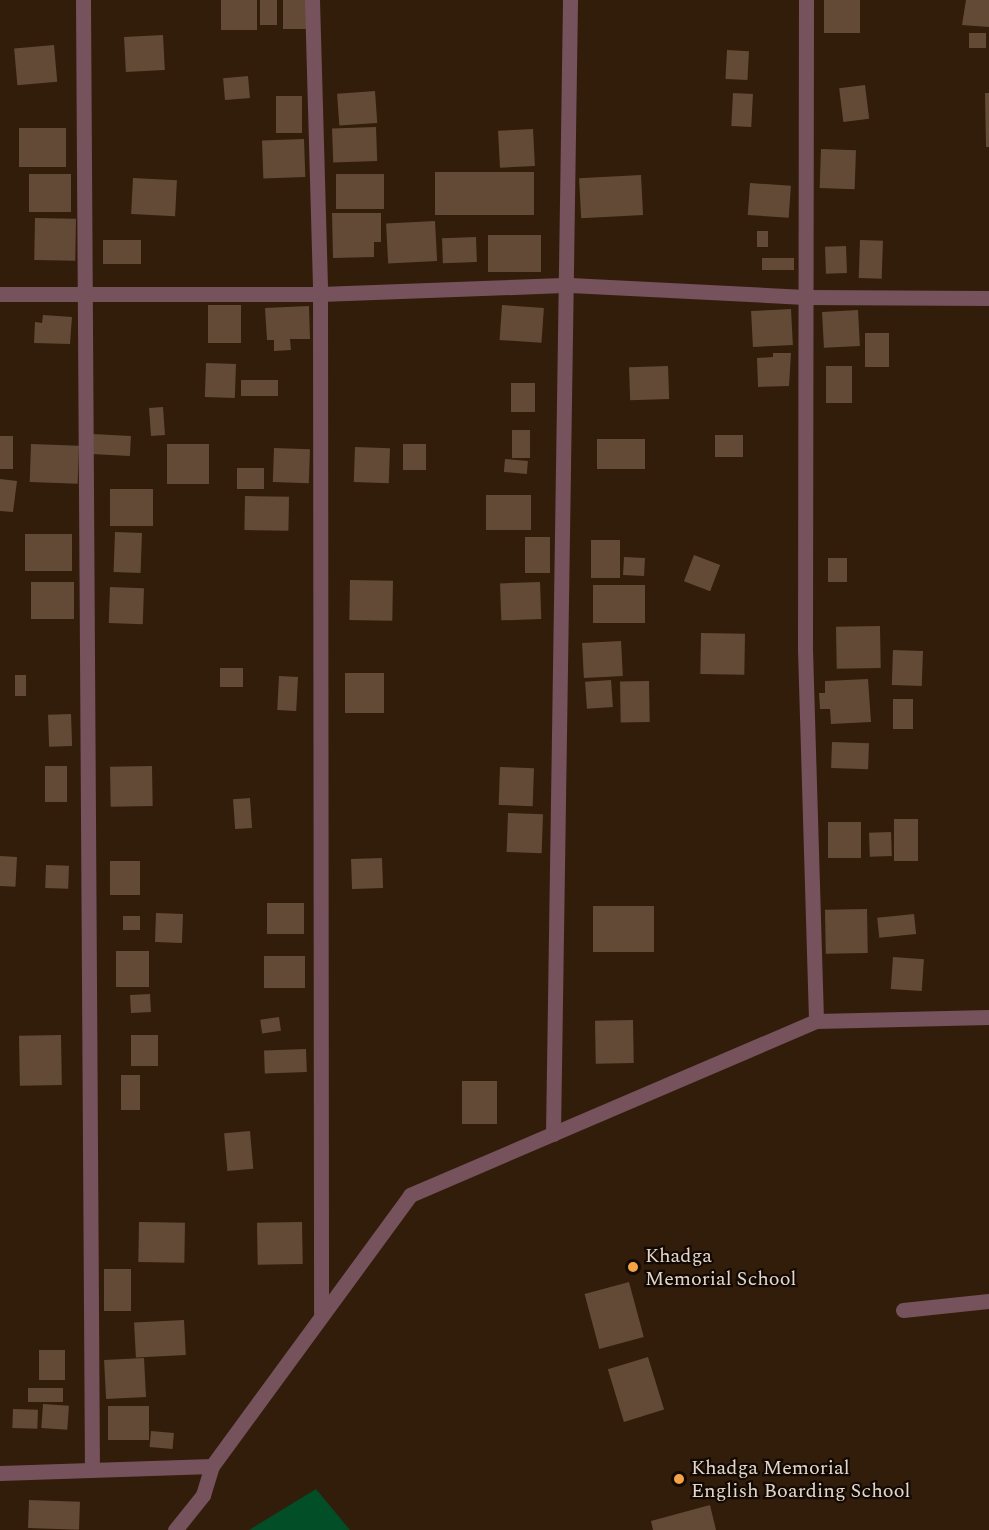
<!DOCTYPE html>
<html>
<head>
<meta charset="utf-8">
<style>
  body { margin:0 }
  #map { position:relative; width:989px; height:1530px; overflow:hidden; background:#321d0a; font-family:Spectral,serif }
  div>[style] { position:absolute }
  .green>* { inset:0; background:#014e27 }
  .building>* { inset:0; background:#624a36; transform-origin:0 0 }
  .street>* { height:15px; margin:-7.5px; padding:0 7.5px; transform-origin:7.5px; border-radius:7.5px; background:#76525c }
  .dots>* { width:16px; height:16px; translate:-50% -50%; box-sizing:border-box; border:3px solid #130a04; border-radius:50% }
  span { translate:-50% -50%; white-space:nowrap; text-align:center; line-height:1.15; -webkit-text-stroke:4.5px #130a04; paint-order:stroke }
  .poi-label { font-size:20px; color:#e4d6cb }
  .left { translate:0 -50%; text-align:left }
</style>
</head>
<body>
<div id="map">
  <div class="green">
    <i style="clip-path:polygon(316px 1489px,350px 1530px,249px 1530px)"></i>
  </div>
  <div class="building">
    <i style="left:221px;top:0;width:36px;height:30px"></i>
    <i style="left:260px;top:0;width:17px;height:25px"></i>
    <i style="left:283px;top:0;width:26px;height:29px"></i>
    <i style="left:824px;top:0;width:36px;height:33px"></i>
    <i style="clip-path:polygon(966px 0,989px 0,989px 27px,962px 25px)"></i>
    <i style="left:969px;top:33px;width:17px;height:15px"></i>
    <i style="left:163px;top:35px;width:35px;height:39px;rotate:87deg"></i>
    <i style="left:54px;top:45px;width:37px;height:40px;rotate:85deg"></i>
    <i style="left:727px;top:50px;width:22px;height:29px;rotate:3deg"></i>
    <i style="left:248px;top:76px;width:22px;height:25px;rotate:85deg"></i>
    <i style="left:865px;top:85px;width:34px;height:26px;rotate:83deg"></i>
    <i style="left:375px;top:91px;width:32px;height:38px;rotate:86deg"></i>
    <i style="left:733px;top:93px;width:20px;height:33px;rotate:3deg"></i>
    <i style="clip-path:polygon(985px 93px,989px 93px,989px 147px,986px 147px)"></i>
    <i style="left:276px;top:96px;width:26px;height:37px"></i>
    <i style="left:376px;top:127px;width:34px;height:44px;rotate:88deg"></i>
    <i style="left:66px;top:128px;width:39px;height:47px;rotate:90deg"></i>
    <i style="left:533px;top:129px;width:37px;height:35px;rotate:87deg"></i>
    <i style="left:304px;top:139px;width:38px;height:42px;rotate:88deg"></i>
    <i style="left:821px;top:149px;width:35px;height:39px;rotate:2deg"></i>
    <i style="left:534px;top:172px;width:43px;height:99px;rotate:90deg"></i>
    <i style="left:29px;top:174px;width:42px;height:38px"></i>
    <i style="left:336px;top:174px;width:48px;height:35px"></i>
    <i style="left:641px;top:175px;width:40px;height:62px;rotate:87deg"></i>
    <i style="left:133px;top:178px;width:44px;height:36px;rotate:3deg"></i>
    <i style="left:750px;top:183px;width:41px;height:32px;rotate:4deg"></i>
    <i style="clip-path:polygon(332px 213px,381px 213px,381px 242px,374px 242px,374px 257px,333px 258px)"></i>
    <i style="left:35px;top:218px;width:41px;height:42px;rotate:1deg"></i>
    <i style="left:435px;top:221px;width:40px;height:49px;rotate:87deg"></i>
    <i style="left:757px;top:231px;width:11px;height:16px"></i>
    <i style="left:541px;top:235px;width:37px;height:53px;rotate:90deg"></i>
    <i style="left:476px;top:237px;width:25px;height:34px;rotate:88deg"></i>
    <i style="left:103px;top:240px;width:38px;height:24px"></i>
    <i style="left:860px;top:240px;width:23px;height:38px;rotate:2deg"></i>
    <i style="left:846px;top:246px;width:27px;height:21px;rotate:88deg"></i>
    <i style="left:762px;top:258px;width:32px;height:12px"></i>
    <i style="left:208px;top:305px;width:33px;height:38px"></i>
    <i style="left:502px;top:305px;width:42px;height:35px;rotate:4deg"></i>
    <i style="clip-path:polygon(309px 306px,310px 339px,290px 339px,291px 350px,274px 351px,274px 340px,267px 340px,265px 308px)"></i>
    <i style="left:791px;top:309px;width:36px;height:40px;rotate:87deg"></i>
    <i style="left:858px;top:310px;width:36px;height:36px;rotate:87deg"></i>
    <i style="clip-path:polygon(43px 315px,72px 317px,70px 344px,34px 343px,35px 322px,42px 323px)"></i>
    <i style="left:865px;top:333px;width:24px;height:34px"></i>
    <i style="clip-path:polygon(773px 353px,791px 353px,789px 386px,758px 387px,757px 358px,773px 357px)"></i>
    <i style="left:206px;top:363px;width:30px;height:34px;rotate:2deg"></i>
    <i style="left:668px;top:366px;width:33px;height:39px;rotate:88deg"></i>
    <i style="left:826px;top:366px;width:26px;height:37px"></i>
    <i style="left:278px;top:380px;width:16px;height:37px;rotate:90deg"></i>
    <i style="left:511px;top:383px;width:24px;height:29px"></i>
    <i style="left:163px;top:407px;width:28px;height:14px;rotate:86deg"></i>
    <i style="left:512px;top:430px;width:18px;height:28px"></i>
    <i style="left:92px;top:434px;width:39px;height:20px;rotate:3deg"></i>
    <i style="left:715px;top:435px;width:28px;height:22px"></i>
    <i style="left:0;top:436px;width:13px;height:33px"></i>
    <i style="left:597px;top:439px;width:48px;height:30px"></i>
    <i style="left:31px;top:444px;width:48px;height:38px;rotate:2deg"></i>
    <i style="left:167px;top:444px;width:42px;height:40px"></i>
    <i style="left:403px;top:444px;width:23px;height:26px"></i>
    <i style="left:355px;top:447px;width:35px;height:35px;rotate:2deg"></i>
    <i style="left:274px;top:448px;width:36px;height:34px;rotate:2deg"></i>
    <i style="left:505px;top:459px;width:23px;height:13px;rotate:5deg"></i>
    <i style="left:237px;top:468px;width:27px;height:21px"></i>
    <i style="clip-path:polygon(0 479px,17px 481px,13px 512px,0 511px)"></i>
    <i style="left:110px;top:489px;width:43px;height:37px"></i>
    <i style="left:531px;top:495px;width:35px;height:45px;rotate:90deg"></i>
    <i style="left:245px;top:496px;width:44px;height:34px;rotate:1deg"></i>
    <i style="left:115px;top:532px;width:27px;height:40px;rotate:2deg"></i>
    <i style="left:25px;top:534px;width:47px;height:37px"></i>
    <i style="left:525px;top:537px;width:25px;height:36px"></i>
    <i style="left:591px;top:540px;width:29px;height:38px"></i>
    <i style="left:694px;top:555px;width:28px;height:28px;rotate:21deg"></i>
    <i style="left:624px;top:557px;width:21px;height:18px;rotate:3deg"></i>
    <i style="left:828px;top:558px;width:19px;height:24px"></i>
    <i style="left:350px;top:580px;width:43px;height:40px;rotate:1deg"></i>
    <i style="left:31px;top:582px;width:43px;height:37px"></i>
    <i style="left:540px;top:582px;width:37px;height:40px;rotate:88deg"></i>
    <i style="left:593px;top:585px;width:52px;height:38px"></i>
    <i style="left:110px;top:587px;width:34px;height:36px;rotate:2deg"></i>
    <i style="left:880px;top:626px;width:42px;height:44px;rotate:89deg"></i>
    <i style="left:701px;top:633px;width:44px;height:41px;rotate:1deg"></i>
    <i style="left:621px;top:641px;width:35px;height:39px;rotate:87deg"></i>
    <i style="left:893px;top:650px;width:30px;height:35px;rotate:2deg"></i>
    <i style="left:243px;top:668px;width:19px;height:23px;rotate:90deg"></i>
    <i style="left:345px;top:673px;width:39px;height:40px"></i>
    <i style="left:15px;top:675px;width:11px;height:21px"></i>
    <i style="left:279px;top:676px;width:19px;height:34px;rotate:3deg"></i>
    <i style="clip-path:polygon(868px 679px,871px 722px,831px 724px,830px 709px,820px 709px,819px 693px,825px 693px,825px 681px)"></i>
    <i style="left:611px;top:680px;width:27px;height:26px;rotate:86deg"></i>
    <i style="left:649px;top:681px;width:41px;height:29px;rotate:89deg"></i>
    <i style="left:893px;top:699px;width:20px;height:30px"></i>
    <i style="left:71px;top:714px;width:32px;height:23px;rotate:88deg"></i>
    <i style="left:832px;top:742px;width:37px;height:26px;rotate:2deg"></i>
    <i style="left:45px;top:766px;width:22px;height:36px"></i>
    <i style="left:152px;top:766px;width:40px;height:42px;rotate:89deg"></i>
    <i style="left:500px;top:767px;width:34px;height:38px;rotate:2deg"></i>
    <i style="left:250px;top:798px;width:30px;height:17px;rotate:86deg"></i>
    <i style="left:508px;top:813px;width:35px;height:39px;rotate:2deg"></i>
    <i style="left:894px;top:819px;width:24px;height:42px"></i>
    <i style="left:828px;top:822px;width:33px;height:36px"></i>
    <i style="left:891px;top:832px;width:24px;height:22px;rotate:88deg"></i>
    <i style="left:0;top:856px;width:17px;height:30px;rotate:3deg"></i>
    <i style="left:382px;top:858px;width:30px;height:31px;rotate:88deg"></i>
    <i style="left:110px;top:861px;width:30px;height:34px"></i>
    <i style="left:46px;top:865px;width:23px;height:23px;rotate:2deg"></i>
    <i style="left:267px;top:903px;width:37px;height:31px"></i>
    <i style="left:593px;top:906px;width:61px;height:46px"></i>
    <i style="left:867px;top:909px;width:44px;height:42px;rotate:89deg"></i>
    <i style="left:156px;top:913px;width:27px;height:29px;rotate:2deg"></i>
    <i style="left:914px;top:914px;width:20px;height:37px;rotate:84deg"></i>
    <i style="left:123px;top:916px;width:17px;height:14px"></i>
    <i style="left:116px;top:951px;width:33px;height:36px"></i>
    <i style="left:264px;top:956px;width:41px;height:32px"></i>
    <i style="left:893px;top:957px;width:31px;height:32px;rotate:4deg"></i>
    <i style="left:150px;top:994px;width:18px;height:20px;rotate:87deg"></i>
    <i style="left:279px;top:1017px;width:14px;height:19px;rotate:82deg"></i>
    <i style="left:633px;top:1020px;width:43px;height:38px;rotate:89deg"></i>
    <i style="left:61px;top:1035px;width:50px;height:42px;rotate:89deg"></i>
    <i style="left:131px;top:1035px;width:27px;height:31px"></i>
    <i style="left:306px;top:1049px;width:23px;height:42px;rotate:88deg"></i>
    <i style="left:121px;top:1075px;width:19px;height:35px"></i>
    <i style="left:462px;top:1081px;width:35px;height:43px"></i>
    <i style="left:250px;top:1131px;width:38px;height:26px;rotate:85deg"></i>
    <i style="left:139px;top:1222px;width:46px;height:40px;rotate:1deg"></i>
    <i style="left:302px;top:1222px;width:42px;height:45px;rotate:89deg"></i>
    <i style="left:104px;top:1269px;width:27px;height:42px"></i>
    <i style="left:629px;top:1282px;width:57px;height:46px;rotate:75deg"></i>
    <i style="left:184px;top:1320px;width:35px;height:50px;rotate:87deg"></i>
    <i style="left:39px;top:1350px;width:26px;height:30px"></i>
    <i style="left:648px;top:1357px;width:55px;height:42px;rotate:73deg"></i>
    <i style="left:144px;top:1358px;width:39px;height:40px;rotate:87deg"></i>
    <i style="left:28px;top:1388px;width:35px;height:14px"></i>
    <i style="left:43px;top:1404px;width:26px;height:24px;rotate:4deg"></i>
    <i style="left:108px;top:1406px;width:41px;height:34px"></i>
    <i style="left:13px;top:1409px;width:25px;height:19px;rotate:2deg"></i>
    <i style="left:151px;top:1431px;width:23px;height:16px;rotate:5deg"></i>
    <i style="left:29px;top:1500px;width:51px;height:28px;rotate:2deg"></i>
    <i style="clip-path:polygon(710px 1505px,716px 1530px,653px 1530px,651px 1521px)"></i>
  </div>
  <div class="street">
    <i style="left:83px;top:0;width:1468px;rotate:89.65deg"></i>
    <i style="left:312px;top:0;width:294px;rotate:88.4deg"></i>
    <i style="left:320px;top:294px;width:1019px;rotate:89.94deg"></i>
    <i style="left:806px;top:0;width:649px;rotate:90.09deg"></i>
    <i style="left:805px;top:649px;width:372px;rotate:88.3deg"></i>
    <i style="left:0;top:294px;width:320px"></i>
    <i style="left:320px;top:294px;width:250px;rotate:-2.1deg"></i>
    <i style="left:570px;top:285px;width:235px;rotate:2.9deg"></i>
    <i style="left:805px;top:297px;width:184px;rotate:0.3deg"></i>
    <i style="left:553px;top:1134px;width:1134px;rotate:-89.14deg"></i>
    <i style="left:903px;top:1310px;width:86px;rotate:-6deg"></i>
    <i style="left:0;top:1473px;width:212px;rotate:-1.9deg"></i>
    <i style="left:212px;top:1466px;width:336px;rotate:-53.8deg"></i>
    <i style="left:410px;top:1195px;width:442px;rotate:-23.2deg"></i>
    <i style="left:816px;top:1021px;width:173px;rotate:-1.3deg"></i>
    <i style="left:175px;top:1530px;width:45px;rotate:-51.3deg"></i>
    <i style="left:203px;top:1495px;width:30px;rotate:-73deg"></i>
  </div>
  <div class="dots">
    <i style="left:633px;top:1267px;background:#f6a247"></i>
    <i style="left:679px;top:1479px;background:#f6a247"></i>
  </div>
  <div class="poi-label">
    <span class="left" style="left:645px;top:1268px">Khadga<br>Memorial School</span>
    <span class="left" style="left:691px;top:1480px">Khadga Memorial<br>English Boarding School</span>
  </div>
</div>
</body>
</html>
